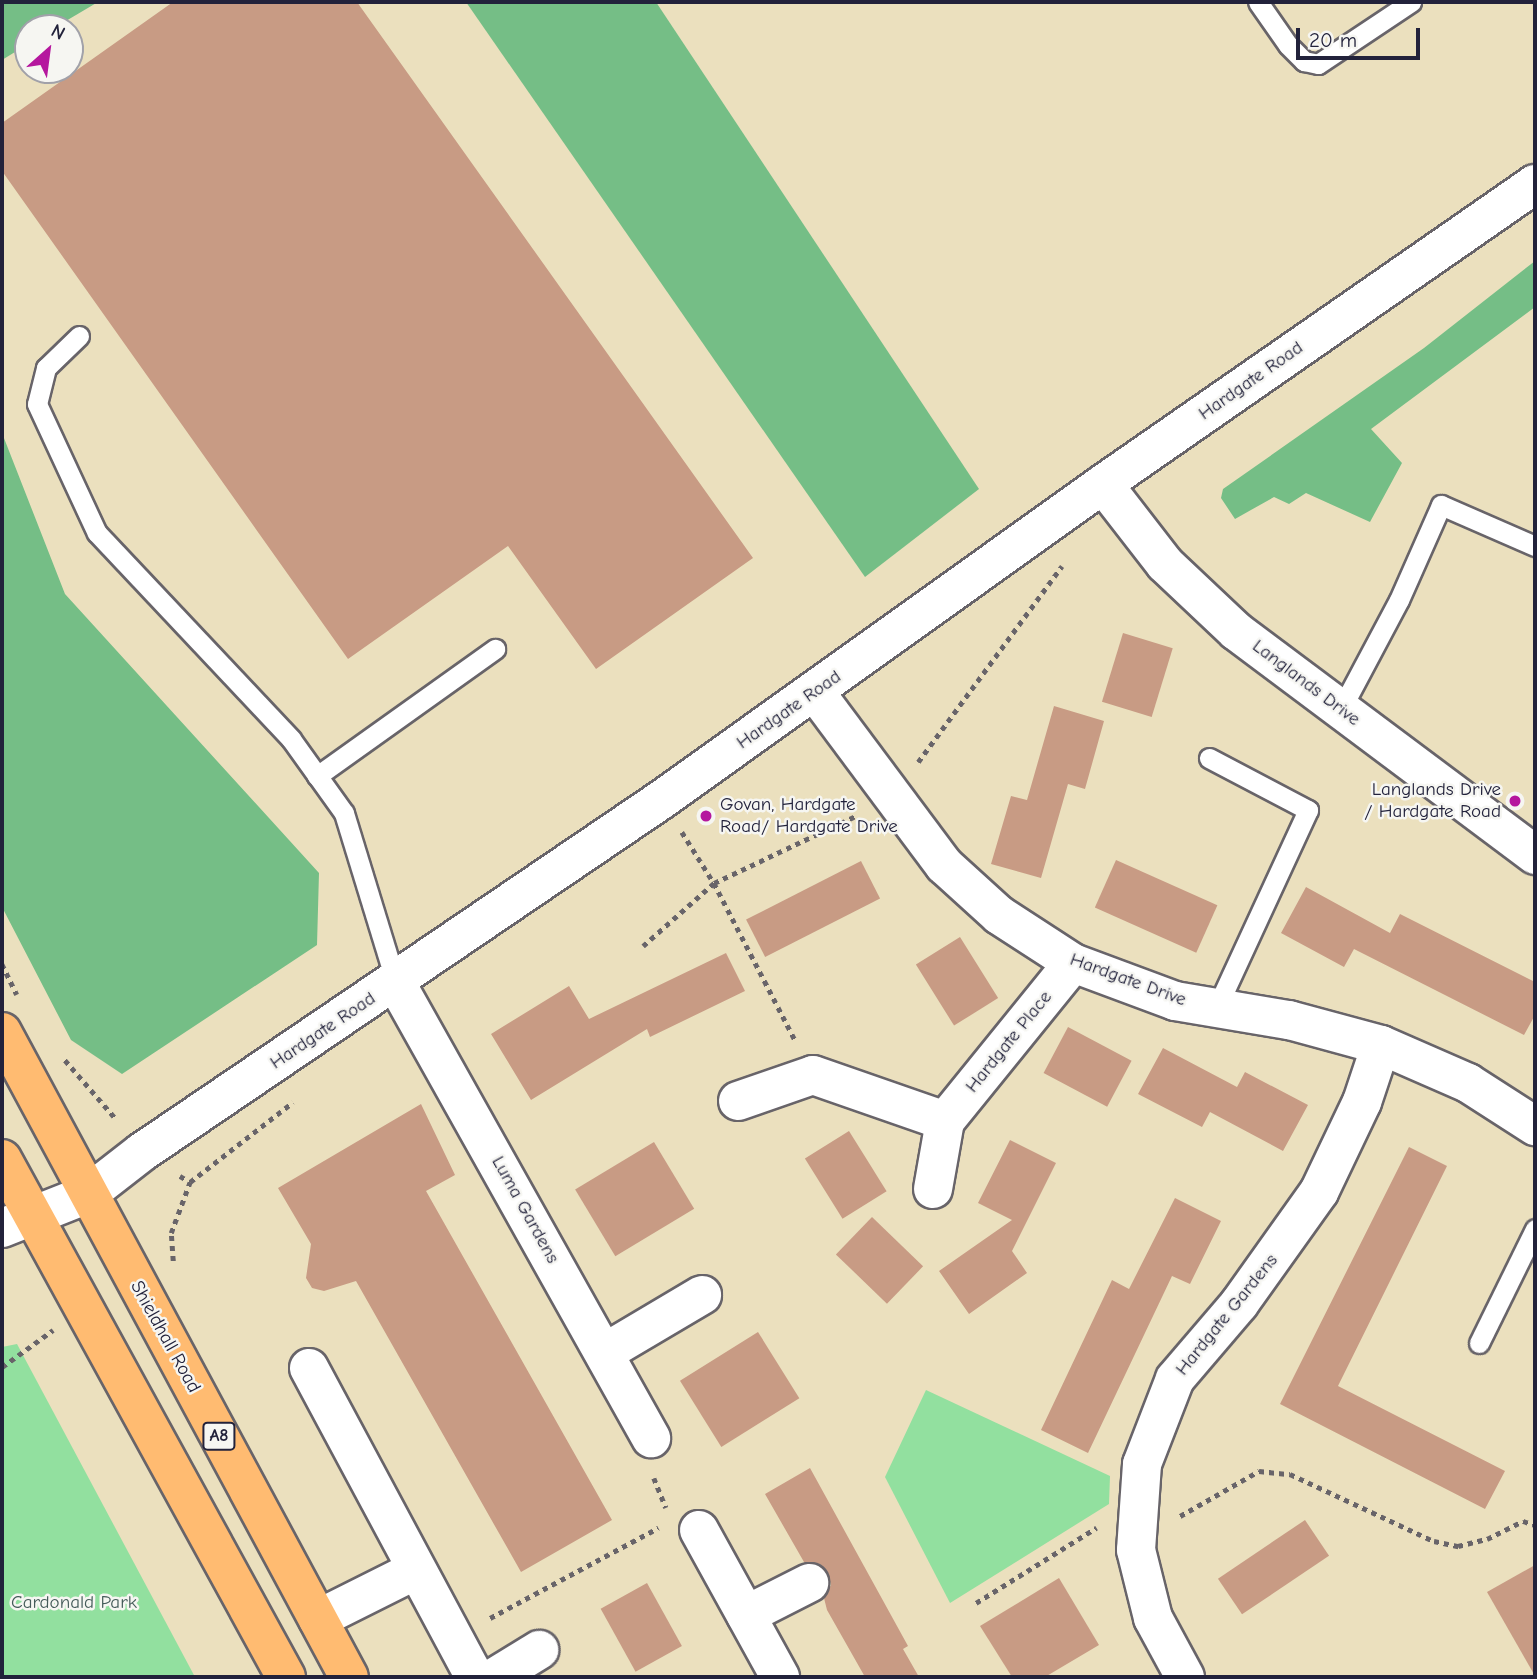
<!DOCTYPE html>
<html>
<head>
<meta charset="utf-8">
<style>
  body { margin:0 }
  #map { position:relative; width:1537px; height:1679px; overflow:hidden; background:#ebe0be; font-family:"Comic Neue",sans-serif }
  div>[style] { position:absolute }
  .green>* { inset:0; background:#92e09f }
  .forest>* { inset:0; background:#75be86 }
  .building>* { inset:0; background:#c89b84; transform-origin:0 0 }
  .path>* { height:4.5px; margin-top:-2.25px; transform-origin:0; background:repeating-linear-gradient(90deg,#686469 0 5px,transparent 0 10px) }
  .roads { filter:drop-shadow(2px 0 #686469) drop-shadow(-2px 0 #686469) drop-shadow(0 2px #686469) drop-shadow(0 -2px #686469) }
  .lane>* { height:19px; margin:-9.5px; padding:0 9.5px; transform-origin:9.5px; border-radius:9.5px; background:#fff }
  .street>* { height:38px; margin:-19px; padding:0 19px; transform-origin:19px; border-radius:19px; background:#fff }
  .primary>* { height:38px; margin:-19px; padding:0 19px; transform-origin:19px; border-radius:19px; background:#ffbb71 }
  .dots>* { width:19px; height:19px; translate:-50% -50%; box-sizing:border-box; border:4px solid #f6f6f2; border-radius:50% }
  span { translate:-50% -50%; white-space:nowrap; text-align:center; line-height:1.15; -webkit-text-stroke:5px #f6f6f2; paint-order:stroke }
  .shield-label span { padding:2px 5px; background:#f6f6f2; border:2px solid; border-radius:5px; -webkit-text-stroke-width:0 }
  .shield-label { font-size:18px; color:#22223b; font-weight:700 }
  .street-label { font-size:19px; color:#22223b }
  .poi-label { font-size:19px; color:#22223b }
  .right { translate:-100% -50%; text-align:right }
  .left { translate:0 -50%; text-align:left }
  .park-label { font-size:19px; color:#445b59 }
  .frame { position:absolute; inset:0; border:4px solid #22223b; pointer-events:none }
  .north { position:absolute; left:14px; top:14px; width:70px; height:70px; box-sizing:border-box; background:#f6f6f2; border:2px solid #a1a1a9; border-radius:50%; rotate:28deg; font-size:19px; font-weight:700; line-height:28px; text-align:center; color:#22223b }
  .north::after { content:''; display:block; margin:auto; width:24px; height:32px; background:#b5179e; clip-path:polygon(50% 0,100% 100%,50% 72%,0 100%) }
  .scale { position:absolute; left:1296px; top:28px; width:124px; height:32px; box-sizing:border-box; border:4px solid #22223b; border-top:0; padding-left:9px; font-size:21px; line-height:24px; white-space:nowrap; color:#22223b; -webkit-text-stroke:5px #f6f6f2; paint-order:stroke }
</style>
</head>
<body>
<div id="map">
  <div class="green">
    <i style="clip-path:polygon(17px 1344px,195px 1677px,2px 1677px,2px 1347px)"></i>
    <i style="clip-path:polygon(926px 1390px,1110px 1476px,1109px 1504px,950px 1603px,885px 1477px)"></i>
  </div>
  <div class="forest">
    <i style="clip-path:polygon(2px 2px,98px 2px,54px 28px,28px 28px,28px 44px,2px 60px)"></i>
    <i style="clip-path:polygon(466px 2px,656px 2px,979px 489px,865px 577px)"></i>
    <i style="clip-path:polygon(1535px 261px,1535px 307px,1371px 429px,1402px 463px,1370px 522px,1306px 493px,1289px 504px,1274px 497px,1235px 519px,1221px 498px,1223px 489px,1424px 348px)"></i>
    <i style="clip-path:polygon(2px 433px,65px 594px,319px 873px,317px 945px,122px 1074px,71px 1040px,2px 907px)"></i>
  </div>
  <div class="building">
    <i style="clip-path:polygon(173px 2px,357px 2px,753px 558px,596px 669px,508px 546px,348px 659px,2px 171px,2px 123px)"></i>
    <i style="left:1123px;top:633px;width:52px;height:72px;rotate:17deg"></i>
    <i style="clip-path:polygon(1054px 706px,1104px 721px,1085px 789px,1068px 784px,1041px 878px,991px 864px,1011px 796px,1027px 800px)"></i>
    <i style="left:1116px;top:860px;width:111px;height:52px;rotate:24deg"></i>
    <i style="left:861px;top:861px;width:42px;height:129px;rotate:63deg"></i>
    <i style="clip-path:polygon(1306px 887px,1390px 933px,1400px 914px,1535px 982px,1535px 1015px,1524px 1035px,1354px 949px,1344px 967px,1281px 933px)"></i>
    <i style="left:960px;top:937px;width:72px;height:52px;rotate:58deg"></i>
    <i style="clip-path:polygon(726px 953px,745px 991px,650px 1037px,647px 1029px,531px 1100px,491px 1034px,569px 986px,589px 1019px)"></i>
    <i style="left:1068px;top:1027px;width:72px;height:52px;rotate:28deg"></i>
    <i style="clip-path:polygon(1163px 1048px,1237px 1087px,1245px 1072px,1308px 1105px,1283px 1151px,1210px 1112px,1202px 1127px,1138px 1094px)"></i>
    <i style="clip-path:polygon(421px 1104px,455px 1175px,426px 1191px,612px 1520px,521px 1572px,356px 1281px,324px 1291px,312px 1288px,306px 1278px,311px 1244px,278px 1188px)"></i>
    <i style="left:849px;top:1131px;width:71px;height:52px;rotate:58deg"></i>
    <i style="clip-path:polygon(1010px 1140px,1056px 1163px,1012px 1251px,1027px 1273px,969px 1314px,939px 1271px,1012px 1220px,978px 1203px)"></i>
    <i style="left:654px;top:1142px;width:78px;height:92px;rotate:59deg"></i>
    <i style="clip-path:polygon(1409px 1147px,1447px 1166px,1338px 1386px,1505px 1471px,1485px 1509px,1280px 1404px)"></i>
    <i style="clip-path:polygon(1175px 1198px,1221px 1221px,1190px 1284px,1172px 1276px,1088px 1453px,1041px 1430px,1112px 1280px,1129px 1289px)"></i>
    <i style="left:872px;top:1217px;width:71px;height:52px;rotate:44deg"></i>
    <i style="left:758px;top:1332px;width:78px;height:92px;rotate:58deg"></i>
    <i style="clip-path:polygon(810px 1468px,908px 1646px,903px 1649px,919px 1677px,865px 1677px,827px 1610px,824px 1598px,831px 1585px,828px 1573px,820px 1564px,804px 1562px,765px 1494px)"></i>
    <i style="left:1305px;top:1520px;width:43px;height:105px;rotate:56deg"></i>
    <i style="clip-path:polygon(1535px 1565px,1535px 1676px,1487px 1592px)"></i>
    <i style="clip-path:polygon(1059px 1578px,1099px 1645px,1045px 1677px,1012px 1677px,980px 1626px)"></i>
    <i style="left:647px;top:1583px;width:72px;height:53px;rotate:61deg"></i>
  </div>
  <div class="path">
    <i style="left:918px;top:762px;width:243px;rotate:-53.7deg"></i>
    <i style="left:682px;top:832px;width:60px;rotate:57.9deg"></i>
    <i style="left:714px;top:883px;width:177px;rotate:62.7deg"></i>
    <i style="left:643px;top:946px;width:95px;rotate:-41.6deg"></i>
    <i style="left:714px;top:883px;width:159px;rotate:-25.3deg"></i>
    <i style="left:2px;top:964px;width:34px;rotate:64deg"></i>
    <i style="left:65px;top:1060px;width:79px;rotate:49.1deg"></i>
    <i style="left:180px;top:1176px;width:12px;rotate:31deg"></i>
    <i style="left:190px;top:1182px;width:130px;rotate:-37.8deg"></i>
    <i style="left:173px;top:1261px;width:28px;rotate:-94deg"></i>
    <i style="left:171px;top:1233px;width:54px;rotate:-69.6deg"></i>
    <i style="left:2px;top:1367px;width:63px;rotate:-36deg"></i>
    <i style="left:654px;top:1478px;width:32px;rotate:68deg"></i>
    <i style="left:1180px;top:1516px;width:91px;rotate:-29.7deg"></i>
    <i style="left:1259px;top:1471px;width:31px;rotate:6deg"></i>
    <i style="left:1290px;top:1474px;width:159px;rotate:25deg"></i>
    <i style="left:1434px;top:1541px;width:25px;rotate:12deg"></i>
    <i style="left:1458px;top:1546px;width:30px;rotate:-14deg"></i>
    <i style="left:1487px;top:1539px;width:40px;rotate:-26.6deg"></i>
    <i style="left:1523px;top:1521px;width:13px;rotate:18deg"></i>
    <i style="left:976px;top:1603px;width:142px;rotate:-32deg"></i>
    <i style="left:490px;top:1618px;width:191px;rotate:-28.2deg"></i>
  </div>
  <div class="roads">
    <div class="lane">
      <i style="left:1258px;top:2px;width:52px;rotate:55.1deg"></i>
      <i style="left:1288px;top:45px;width:23px;rotate:45deg"></i>
      <i style="left:1304px;top:61px;width:14px;rotate:12deg"></i>
      <i style="left:1318px;top:64px;width:112px;rotate:-33.7deg"></i>
      <i style="left:79px;top:336px;width:46px;rotate:135.9deg"></i>
      <i style="left:46px;top:368px;width:37px;rotate:104deg"></i>
      <i style="left:37px;top:404px;width:142px;rotate:65.1deg"></i>
      <i style="left:97px;top:533px;width:283px;rotate:46.7deg"></i>
      <i style="left:291px;top:739px;width:91px;rotate:54.4deg"></i>
      <i style="left:344px;top:813px;width:178px;rotate:73deg"></i>
      <i style="left:1341px;top:709px;width:123px;rotate:-62deg"></i>
      <i style="left:1399px;top:600px;width:104px;rotate:-66.1deg"></i>
      <i style="left:1441px;top:505px;width:103px;rotate:23.6deg"></i>
      <i style="left:1209px;top:758px;width:112px;rotate:27.7deg"></i>
      <i style="left:1308px;top:810px;width:217px;rotate:114.8deg"></i>
      <i style="left:317px;top:776px;width:219px;rotate:-35.5deg"></i>
      <i style="left:1479px;top:1343px;width:127px;rotate:-63.8deg"></i>
    </div>
    <div class="street">
      <i style="left:1103px;top:484px;width:101px;rotate:52.2deg"></i>
      <i style="left:1165px;top:564px;width:98px;rotate:43.3deg"></i>
      <i style="left:1236px;top:631px;width:374px;rotate:36.8deg"></i>
      <i style="left:815px;top:692px;width:216px;rotate:53.3deg"></i>
      <i style="left:944px;top:865px;width:74px;rotate:42.3deg"></i>
      <i style="left:999px;top:915px;width:88px;rotate:33deg"></i>
      <i style="left:1073px;top:963px;width:109px;rotate:20.4deg"></i>
      <i style="left:1175px;top:1001px;width:116px;rotate:9.5deg"></i>
      <i style="left:1289px;top:1020px;width:95px;rotate:15.2deg"></i>
      <i style="left:1381px;top:1045px;width:95px;rotate:23.6deg"></i>
      <i style="left:1468px;top:1083px;width:80px;rotate:32.7deg"></i>
      <i style="left:396px;top:983px;width:522px;rotate:60.73deg"></i>
      <i style="left:738px;top:1101px;width:79px;rotate:-19.1deg"></i>
      <i style="left:813px;top:1075px;width:140px;rotate:19.2deg"></i>
      <i style="left:933px;top:1189px;width:69px;rotate:-80deg"></i>
      <i style="left:945px;top:1121px;width:203px;rotate:-51deg"></i>
      <i style="left:2px;top:1228px;width:92px;rotate:-21.6deg"></i>
      <i style="left:88px;top:1194px;width:68px;rotate:-37.9deg"></i>
      <i style="left:142px;top:1152px;width:627px;rotate:-34.15deg"></i>
      <i style="left:661px;top:800px;width:543px;rotate:-35.56deg"></i>
      <i style="left:1103px;top:484px;width:526px;rotate:-34.78deg"></i>
      <i style="left:604px;top:1353px;width:114px;rotate:-30.6deg"></i>
      <i style="left:309px;top:1368px;width:351px;rotate:61.8deg"></i>
      <i style="left:699px;top:1530px;width:168px;rotate:61.1deg"></i>
      <i style="left:746px;top:1615px;width:71px;rotate:-26.9deg"></i>
      <i style="left:318px;top:1619px;width:110px;rotate:-26.6deg"></i>
      <i style="left:495px;top:1677px;width:52px;rotate:-31.5deg"></i>
      <i style="left:1185px;top:1677px;width:67px;rotate:-118.5deg"></i>
      <i style="left:1153px;top:1618px;width:70px;rotate:-104deg"></i>
      <i style="left:1136px;top:1550px;width:86px;rotate:-86deg"></i>
      <i style="left:1142px;top:1464px;width:91px;rotate:-68.8deg"></i>
      <i style="left:1175px;top:1379px;width:99px;rotate:-49.5deg"></i>
      <i style="left:1239px;top:1304px;width:138px;rotate:-54.5deg"></i>
      <i style="left:1319px;top:1192px;width:100px;rotate:-64.5deg"></i>
      <i style="left:1362px;top:1102px;width:60px;rotate:-71.6deg"></i>
    </div>
    <div class="primary">
      <i style="left:2px;top:1032px;width:732px;rotate:61.72deg"></i>
      <i style="left:2px;top:1159px;width:591px;rotate:61.27deg"></i>
    </div>
  </div>
  <div class="dots">
    <i style="left:1515px;top:801px;background:#b5179e"></i>
    <i style="left:706px;top:816px;background:#b5179e"></i>
  </div>
  <div class="shield-label">
    <span style="left:219px;top:1436px">A8</span>
  </div>
  <div class="street-label">
    <span style="left:1251px;top:381px;rotate:-35deg">Hardgate Road</span>
    <span style="left:1306px;top:683px;rotate:37deg">Langlands Drive</span>
    <span style="left:789px;top:710px;rotate:-35deg">Hardgate Road</span>
    <span style="left:1128px;top:980px;rotate:20deg">Hardgate Drive</span>
    <span style="left:323px;top:1031px;rotate:-34deg">Hardgate Road</span>
    <span style="left:1009px;top:1042px;rotate:-51deg">Hardgate Place</span>
    <span style="left:525px;top:1210px;rotate:61deg">Luma Gardens</span>
    <span style="left:1227px;top:1315px;rotate:-51deg">Hardgate Gardens</span>
    <span style="left:165px;top:1337px;rotate:61deg">Shieldhall Road</span>
  </div>
  <div class="poi-label">
    <span class="right" style="left:1501px;top:801px">Langlands Drive<br>/ Hardgate Road</span>
    <span class="left" style="left:720px;top:816px">Govan, Hardgate<br>Road/ Hardgate Drive</span>
  </div>
  <div class="park-label">
    <span style="left:74px;top:1603px">Cardonald Park</span>
  </div>
  <div class="frame"></div>
  <div class="north">N</div>
  <div class="scale">20 m</div>
</div>
</body>
</html>
